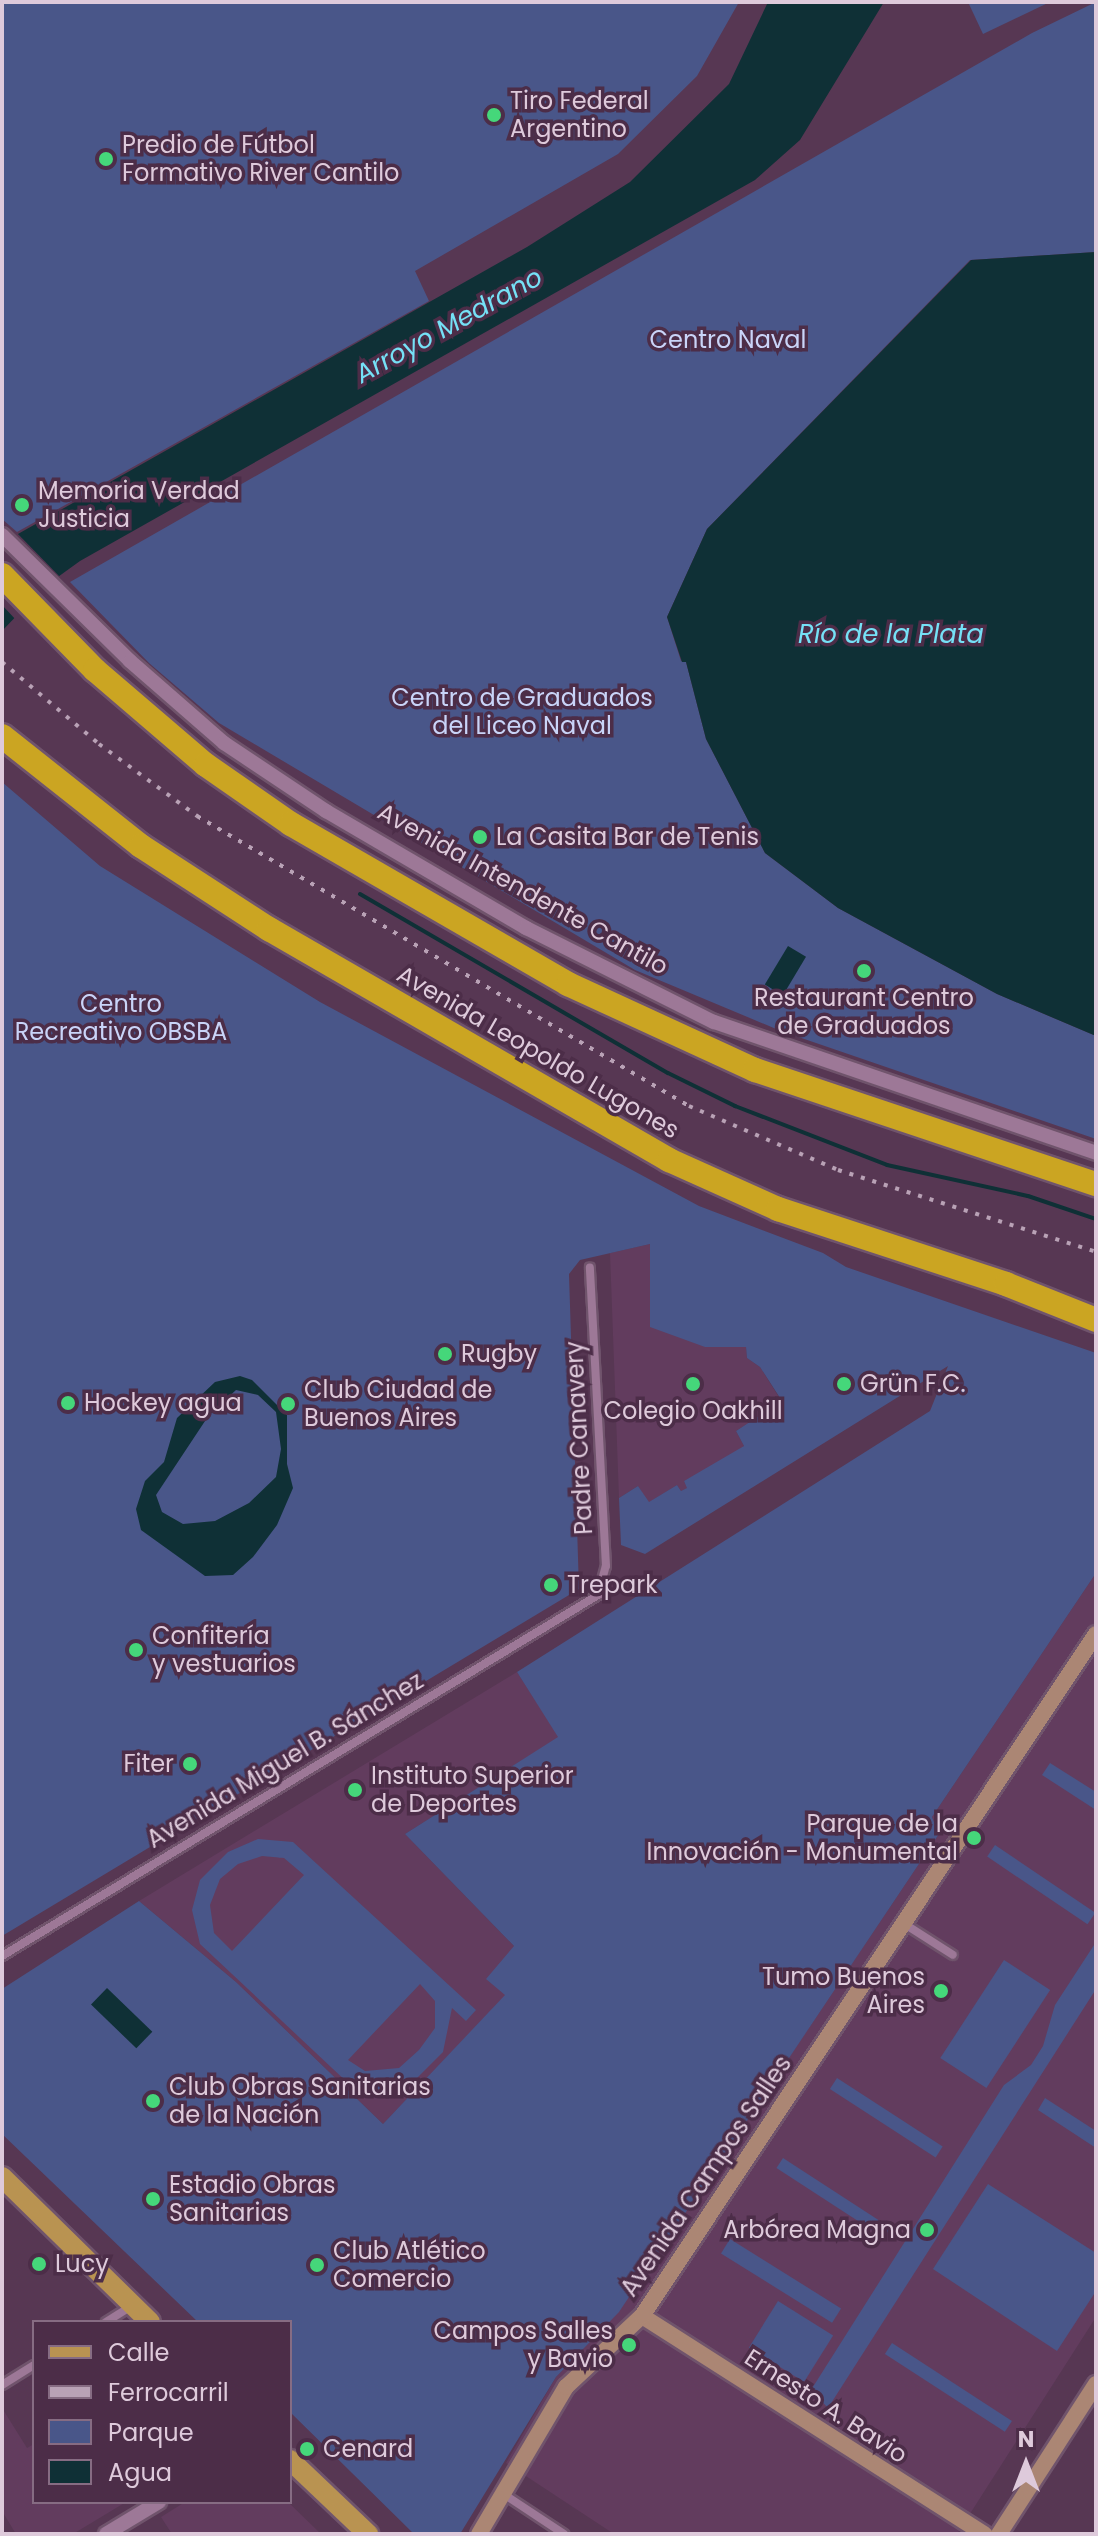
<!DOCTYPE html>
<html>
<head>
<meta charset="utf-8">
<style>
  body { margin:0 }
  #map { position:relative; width:1098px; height:2536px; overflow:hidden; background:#573753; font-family:Poppins,sans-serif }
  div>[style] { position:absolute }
  .built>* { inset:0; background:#623c5e }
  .green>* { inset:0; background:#495689; transform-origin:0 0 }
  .water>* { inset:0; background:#0f3036; transform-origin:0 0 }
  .pier>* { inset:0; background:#573753 }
  .stream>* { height:4px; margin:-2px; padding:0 2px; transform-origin:2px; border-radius:2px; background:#0f3036 }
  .roads { filter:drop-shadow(2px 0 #70546c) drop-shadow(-2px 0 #70546c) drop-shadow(0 2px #70546c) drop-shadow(0 -2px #70546c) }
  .minor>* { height:8px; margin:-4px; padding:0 4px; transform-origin:4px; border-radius:4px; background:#9d7897 }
  .tertiary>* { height:14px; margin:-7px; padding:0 7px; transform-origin:7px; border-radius:7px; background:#9d7897 }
  .secondary>* { height:16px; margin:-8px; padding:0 8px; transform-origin:8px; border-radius:8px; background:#ab8674 }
  .primary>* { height:20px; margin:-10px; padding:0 10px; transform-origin:10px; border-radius:10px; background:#b99351 }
  .motorway>* { height:24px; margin:-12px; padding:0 12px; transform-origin:12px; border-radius:12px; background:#cba522 }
  .rail>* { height:4px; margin-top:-2px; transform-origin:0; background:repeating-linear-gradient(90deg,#b9a2b6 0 4px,transparent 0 12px) }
  .dots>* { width:22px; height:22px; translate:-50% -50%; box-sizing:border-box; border:4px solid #4c2d48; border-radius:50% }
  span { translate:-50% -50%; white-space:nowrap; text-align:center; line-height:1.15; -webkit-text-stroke:7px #4c2d48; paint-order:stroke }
  .poi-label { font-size:24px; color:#decadb }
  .left { translate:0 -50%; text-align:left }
  .right { translate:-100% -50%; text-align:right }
  .park-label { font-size:24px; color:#c9d4f8 }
  .street-label { font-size:24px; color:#decadb }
  .water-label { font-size:26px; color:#75e1f6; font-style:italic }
  .frame { position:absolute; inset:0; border:4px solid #decadb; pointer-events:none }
  .legend { position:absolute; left:32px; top:2320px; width:260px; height:184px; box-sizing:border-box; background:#4c2d48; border:2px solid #866c83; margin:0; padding:10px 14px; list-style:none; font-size:24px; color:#decadb }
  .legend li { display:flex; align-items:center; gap:16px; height:40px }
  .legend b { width:40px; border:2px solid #866c83 }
  .north { position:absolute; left:986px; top:2424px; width:80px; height:80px; -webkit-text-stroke:6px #4c2d48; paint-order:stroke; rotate:0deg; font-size:22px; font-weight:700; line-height:32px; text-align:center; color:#decadb }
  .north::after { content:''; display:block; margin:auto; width:28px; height:36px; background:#decadb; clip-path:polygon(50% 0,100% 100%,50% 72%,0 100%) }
</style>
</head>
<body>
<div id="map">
  <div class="built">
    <i style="clip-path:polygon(650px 1244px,705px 1347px,746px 1347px,747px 1358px,760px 1367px,782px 1402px,736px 1431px,744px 1446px,729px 1458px,684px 1481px,688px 1488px,681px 1491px,677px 1485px,648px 1503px,638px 1486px,619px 1498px,610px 1253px)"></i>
    <i style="clip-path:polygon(1096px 1573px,1096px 2317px,957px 2534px,614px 2534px,506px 2463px,556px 2377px,619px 2311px,939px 1834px,932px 1817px)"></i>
    <i style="clip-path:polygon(517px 1672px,559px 1737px,405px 1834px,514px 1946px,506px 1995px,383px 2124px,236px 1982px,139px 1901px)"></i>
    <i style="clip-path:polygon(2px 2408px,27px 2448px,34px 2444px,34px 2502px,126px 2502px,73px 2534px,16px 2534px,2px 2511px)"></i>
    <i style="clip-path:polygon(185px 2502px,288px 2502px,321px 2534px,172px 2534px,161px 2517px)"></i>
  </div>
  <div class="green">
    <i style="clip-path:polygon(2px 2px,739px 2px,697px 76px,618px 154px,415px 271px,429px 301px,17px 532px,2px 519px)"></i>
    <i style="clip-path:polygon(968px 2px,1050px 2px,983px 34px)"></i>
    <i style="clip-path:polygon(1096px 2px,1096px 252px,970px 260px,707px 529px,667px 617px,681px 661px,686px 662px,706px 739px,765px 853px,838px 908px,997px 994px,1096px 1036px,1096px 1139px,781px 1031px,635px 970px,219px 723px,149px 663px,70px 582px,1032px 33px)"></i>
    <i style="clip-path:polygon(2px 782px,100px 866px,320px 1002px,699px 1206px,823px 1253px,846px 1267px,1096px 1353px,1096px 1573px,932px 1817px,939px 1834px,619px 2312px,556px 2377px,460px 2534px,414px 2534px,290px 2412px,290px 2322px,198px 2322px,2px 2134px,2px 1989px,139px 1901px,236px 1982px,383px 2124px,505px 1995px,486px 1979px,514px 1946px,405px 1834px,558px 1737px,517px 1672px,930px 1411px,948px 1366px,645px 1554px,621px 1545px,619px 1498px,638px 1486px,649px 1502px,677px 1485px,681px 1491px,687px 1488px,684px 1481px,744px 1446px,736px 1431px,782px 1401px,760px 1367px,747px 1358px,746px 1347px,705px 1347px,650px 1327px,650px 1244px,580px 1260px,569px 1274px,579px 1589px,2px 1936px)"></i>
    <i style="clip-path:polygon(1050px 1763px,1096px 1792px,1096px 1810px,1042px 1775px)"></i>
    <i style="clip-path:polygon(evenodd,258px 1839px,293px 1842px,476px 2010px,466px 2021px,452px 2008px,443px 2052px,416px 2079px,381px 2090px,349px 2084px,200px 1944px,192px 1910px,200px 1880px,228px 1852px,258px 1839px,262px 1856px,284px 1858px,304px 1875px,232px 1951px,214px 1933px,210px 1905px,220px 1879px,238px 1864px,262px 1856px,258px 1839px,420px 1984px,435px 2001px,435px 2028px,419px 2050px,399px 2068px,365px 2071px,348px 2060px,420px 1984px)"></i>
    <i style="left:995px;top:1845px;width:121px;height:14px;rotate:34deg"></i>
    <i style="clip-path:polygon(1096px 1942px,1096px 1989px,828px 2408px,811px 2390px,1004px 2085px,1031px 2065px,1043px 2046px,1055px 2005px)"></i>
    <i style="left:1004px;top:1960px;width:55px;height:117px;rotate:33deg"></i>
    <i style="left:837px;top:2078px;width:126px;height:13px;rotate:33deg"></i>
    <i style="clip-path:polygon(1045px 2098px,1096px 2131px,1096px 2148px,1038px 2110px)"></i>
    <i style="left:783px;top:2158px;width:128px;height:12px;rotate:33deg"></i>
    <i style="clip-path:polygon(988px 2184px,1096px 2253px,1096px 2291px,1057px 2351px,933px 2269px)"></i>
    <i style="left:730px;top:2239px;width:131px;height:17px;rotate:32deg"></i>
    <i style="left:778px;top:2301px;width:65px;height:55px;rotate:32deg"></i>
    <i style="left:892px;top:2343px;width:143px;height:13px;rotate:33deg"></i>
  </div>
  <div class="water">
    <i style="clip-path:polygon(768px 2px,884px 2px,800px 140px,755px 180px,80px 561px,44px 587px,2px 631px,2px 543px,527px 247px,630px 182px,729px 84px)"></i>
    <i style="clip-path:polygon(1096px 252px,1096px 1036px,997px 994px,838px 908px,765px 853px,706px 739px,686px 662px,682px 662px,667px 617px,707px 529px,971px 260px)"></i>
    <i style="left:788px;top:946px;width:21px;height:45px;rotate:31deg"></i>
    <i style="clip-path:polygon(evenodd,240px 1376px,252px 1380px,287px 1415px,287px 1464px,293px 1488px,277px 1525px,253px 1557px,233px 1575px,205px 1576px,141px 1530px,136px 1509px,145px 1481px,164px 1462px,177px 1418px,215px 1382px,240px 1376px,236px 1390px,258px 1395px,276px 1412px,281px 1449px,276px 1477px,249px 1503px,215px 1521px,183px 1524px,162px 1512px,156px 1495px,209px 1415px,236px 1390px)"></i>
    <i style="left:107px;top:1988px;width:63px;height:23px;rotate:44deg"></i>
  </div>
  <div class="pier">
    <i style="clip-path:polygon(14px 530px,62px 579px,17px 621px,2px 605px,2px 538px)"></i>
  </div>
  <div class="stream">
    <i style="left:360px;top:894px;width:356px;rotate:30.2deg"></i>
    <i style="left:668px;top:1073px;width:75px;rotate:26.2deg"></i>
    <i style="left:735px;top:1106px;width:163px;rotate:21.2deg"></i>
    <i style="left:887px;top:1165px;width:144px;rotate:12.4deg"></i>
    <i style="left:1028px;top:1196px;width:72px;rotate:18.7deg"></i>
  </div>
  <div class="roads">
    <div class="minor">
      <i style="left:903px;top:1923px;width:59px;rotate:32.6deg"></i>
      <i style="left:2px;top:1956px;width:697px;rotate:-31.2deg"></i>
      <i style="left:598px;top:1595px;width:30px;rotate:-75deg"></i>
      <i style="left:606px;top:1566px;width:299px;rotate:-93.1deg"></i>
      <i style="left:106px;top:2322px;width:31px;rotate:-32deg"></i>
      <i style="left:2px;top:2385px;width:38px;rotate:-32deg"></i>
      <i style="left:505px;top:2495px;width:71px;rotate:33.5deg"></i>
    </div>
    <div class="tertiary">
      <i style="left:2px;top:535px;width:180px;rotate:44.5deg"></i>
      <i style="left:130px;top:661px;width:125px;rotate:41.1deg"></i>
      <i style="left:224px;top:743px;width:123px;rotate:33.7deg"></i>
      <i style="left:326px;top:811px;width:232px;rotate:30.3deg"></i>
      <i style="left:526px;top:928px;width:210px;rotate:26.6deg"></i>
      <i style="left:714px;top:1022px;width:404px;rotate:18.9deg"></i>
      <i style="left:106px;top:2534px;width:62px;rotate:-31.1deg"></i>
    </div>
    <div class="secondary">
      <i style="left:642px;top:2316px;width:406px;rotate:32.5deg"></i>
      <i style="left:479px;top:2534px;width:171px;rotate:-59.4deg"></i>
      <i style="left:566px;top:2387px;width:104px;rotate:-43.1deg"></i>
      <i style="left:642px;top:2316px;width:819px;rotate:-56.35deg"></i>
      <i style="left:999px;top:2534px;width:179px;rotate:-57.1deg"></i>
    </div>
    <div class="primary">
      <i style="left:2px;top:2177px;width:207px;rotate:44.4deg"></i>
      <i style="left:290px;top:2460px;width:108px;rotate:43.5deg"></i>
    </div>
    <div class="motorway">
      <i style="left:2px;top:575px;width:133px;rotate:45.6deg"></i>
      <i style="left:95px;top:670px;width:146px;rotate:40.6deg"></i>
      <i style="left:206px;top:765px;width:103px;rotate:34.8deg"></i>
      <i style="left:291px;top:824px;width:320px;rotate:30deg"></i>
      <i style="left:568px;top:984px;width:206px;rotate:24.7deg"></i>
      <i style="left:755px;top:1070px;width:360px;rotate:18.5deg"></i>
      <i style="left:2px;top:736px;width:177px;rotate:38.4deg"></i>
      <i style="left:141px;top:846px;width:153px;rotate:33deg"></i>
      <i style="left:269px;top:929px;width:462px;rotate:30deg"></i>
      <i style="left:669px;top:1160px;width:120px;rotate:24.2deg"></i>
      <i style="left:778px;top:1209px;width:240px;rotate:18.2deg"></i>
      <i style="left:1006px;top:1284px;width:97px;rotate:21.8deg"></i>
    </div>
  </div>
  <div class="rail">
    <i style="left:2px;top:662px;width:127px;rotate:40.2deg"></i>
    <i style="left:99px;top:744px;width:122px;rotate:36.3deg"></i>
    <i style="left:197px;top:816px;width:571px;rotate:30.52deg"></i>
    <i style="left:689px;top:1106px;width:162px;rotate:23.2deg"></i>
    <i style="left:838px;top:1170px;width:271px;rotate:17.6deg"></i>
  </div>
  <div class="dots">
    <i style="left:494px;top:115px;background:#45d77a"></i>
    <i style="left:106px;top:159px;background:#45d77a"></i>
    <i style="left:22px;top:505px;background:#45d77a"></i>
    <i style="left:480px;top:837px;background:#45d77a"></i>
    <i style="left:864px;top:971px;background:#45d77a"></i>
    <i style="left:445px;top:1354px;background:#45d77a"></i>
    <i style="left:693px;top:1384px;background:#45d77a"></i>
    <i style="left:844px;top:1384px;background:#45d77a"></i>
    <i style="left:68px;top:1403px;background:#45d77a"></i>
    <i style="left:288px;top:1404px;background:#45d77a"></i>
    <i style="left:551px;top:1585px;background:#45d77a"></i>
    <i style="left:136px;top:1650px;background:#45d77a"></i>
    <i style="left:190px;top:1764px;background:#45d77a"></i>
    <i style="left:355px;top:1790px;background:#45d77a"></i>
    <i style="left:974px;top:1838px;background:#45d77a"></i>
    <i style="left:941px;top:1991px;background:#45d77a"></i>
    <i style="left:153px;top:2101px;background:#45d77a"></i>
    <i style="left:153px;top:2199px;background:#45d77a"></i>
    <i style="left:927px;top:2230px;background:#45d77a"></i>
    <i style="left:39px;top:2264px;background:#45d77a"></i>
    <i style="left:317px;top:2265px;background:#45d77a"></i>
    <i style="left:629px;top:2345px;background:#45d77a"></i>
    <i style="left:307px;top:2449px;background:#45d77a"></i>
  </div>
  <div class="poi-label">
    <span class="left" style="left:510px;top:115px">Tiro Federal<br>Argentino</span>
    <span class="left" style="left:122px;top:159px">Predio de Fútbol<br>Formativo River Cantilo</span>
    <span class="left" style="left:38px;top:505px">Memoria Verdad<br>Justicia</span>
    <span class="left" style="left:496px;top:837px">La Casita Bar de Tenis</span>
    <span style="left:864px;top:1012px">Restaurant Centro<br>de Graduados</span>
    <span class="left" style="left:461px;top:1354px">Rugby</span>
    <span class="left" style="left:860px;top:1384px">Grün F.C.</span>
    <span class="left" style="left:304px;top:1404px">Club Ciudad de<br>Buenos Aires</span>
    <span class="left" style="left:84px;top:1403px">Hockey agua</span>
    <span style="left:693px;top:1411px">Colegio Oakhill</span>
    <span class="left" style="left:567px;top:1585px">Trepark</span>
    <span class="left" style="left:152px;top:1650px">Confitería<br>y vestuarios</span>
    <span class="right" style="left:174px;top:1764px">Fiter</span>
    <span class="left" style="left:371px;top:1790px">Instituto Superior<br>de Deportes</span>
    <span class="right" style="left:958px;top:1838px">Parque de la<br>Innovación - Monumental</span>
    <span class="right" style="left:925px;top:1991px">Tumo Buenos<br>Aires</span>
    <span class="left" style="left:169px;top:2101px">Club Obras Sanitarias<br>de la Nación</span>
    <span class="left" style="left:169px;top:2199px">Estadio Obras<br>Sanitarias</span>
    <span class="right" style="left:911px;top:2230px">Arbórea Magna</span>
    <span class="left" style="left:333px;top:2265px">Club Atlético<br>Comercio</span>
    <span class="left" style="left:55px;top:2264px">Lucy</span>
    <span class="right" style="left:613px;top:2345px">Campos Salles<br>y Bavio</span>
    <span class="left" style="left:323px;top:2449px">Cenard</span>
  </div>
  <div class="park-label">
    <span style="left:728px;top:340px">Centro Naval</span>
    <span style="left:522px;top:712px">Centro de Graduados<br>del Liceo Naval</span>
    <span style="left:121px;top:1018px">Centro<br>Recreativo OBSBA</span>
  </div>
  <div class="street-label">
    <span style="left:523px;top:889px;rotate:29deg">Avenida Intendente Cantilo</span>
    <span style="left:538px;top:1052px;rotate:30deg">Avenida Leopoldo Lugones</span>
    <span style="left:579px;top:1438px;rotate:-93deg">Padre Canavery</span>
    <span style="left:285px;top:1760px;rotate:-31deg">Avenida Miguel B. Sánchez</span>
    <span style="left:706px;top:2176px;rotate:-56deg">Avenida Campos Salles</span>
    <span style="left:826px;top:2406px;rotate:33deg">Ernesto A. Bavio</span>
  </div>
  <div class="water-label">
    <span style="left:449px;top:326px;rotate:-29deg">Arroyo Medrano</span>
    <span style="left:891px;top:635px">Río de la Plata</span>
  </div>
  <div class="frame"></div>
  <ul class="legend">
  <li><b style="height:10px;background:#b99351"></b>Calle</li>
  <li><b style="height:10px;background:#b9a2b6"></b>Ferrocarril</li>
  <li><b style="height:22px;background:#495689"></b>Parque</li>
  <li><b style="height:22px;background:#0f3036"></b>Agua</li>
  </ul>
  <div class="north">N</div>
</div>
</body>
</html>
